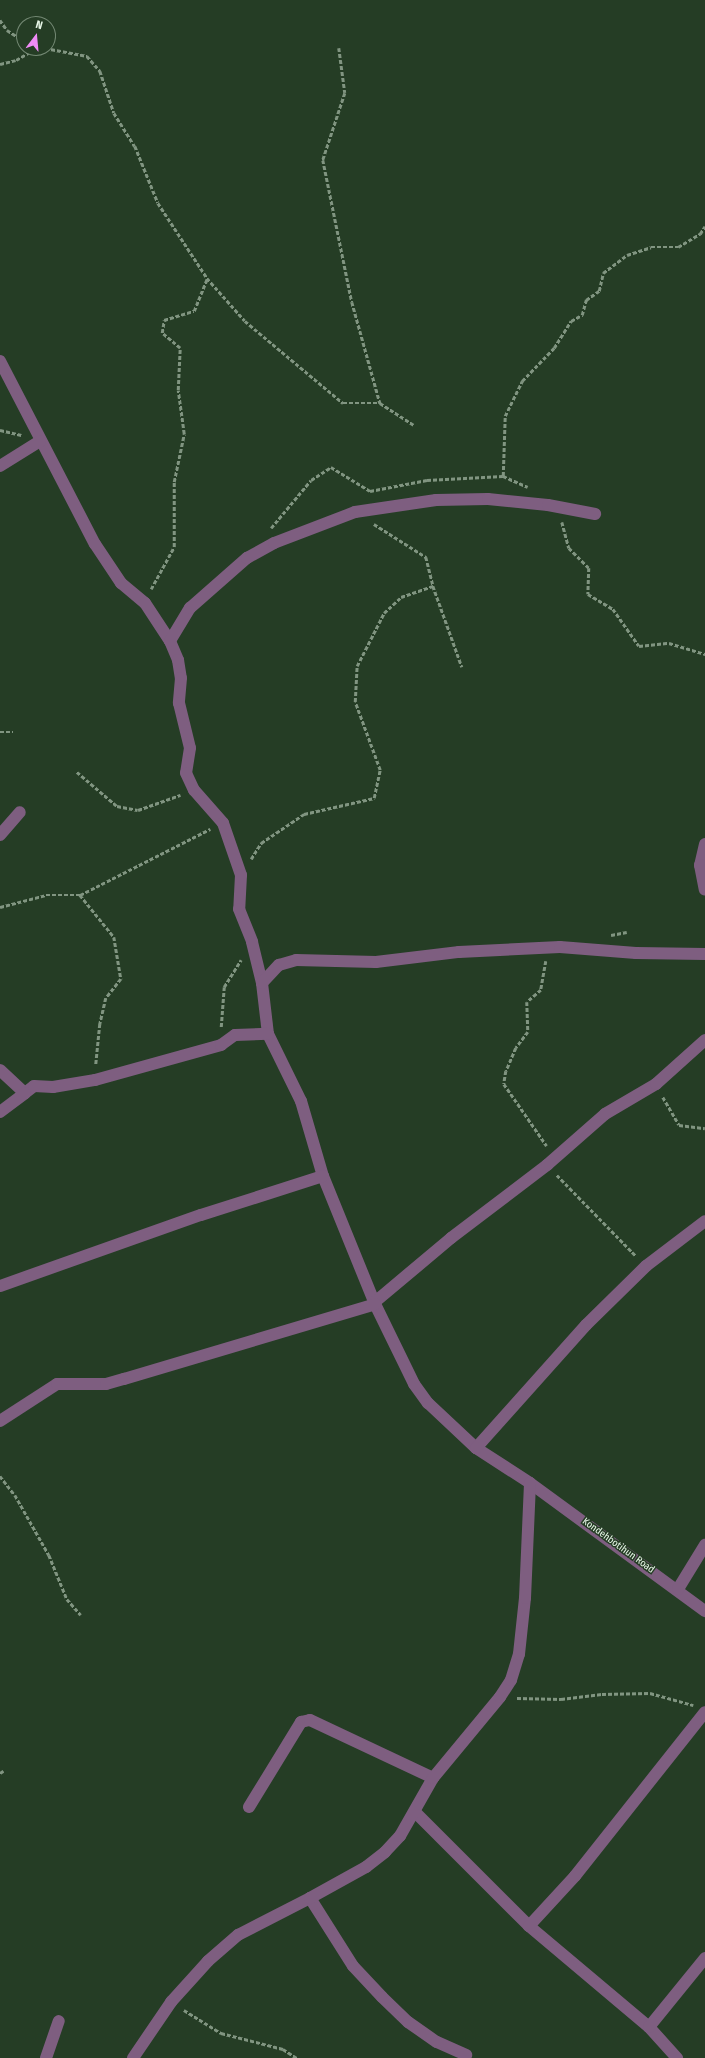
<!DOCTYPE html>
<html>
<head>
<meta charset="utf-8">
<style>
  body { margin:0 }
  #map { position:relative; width:705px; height:2058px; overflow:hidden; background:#253d25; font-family:"Fira Sans Condensed",sans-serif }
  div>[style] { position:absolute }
  .path>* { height:2.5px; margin-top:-1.25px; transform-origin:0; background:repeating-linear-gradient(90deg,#819581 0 4px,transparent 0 6px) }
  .street>* { height:12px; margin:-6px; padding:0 6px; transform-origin:6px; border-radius:6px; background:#7e5e80 }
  span { translate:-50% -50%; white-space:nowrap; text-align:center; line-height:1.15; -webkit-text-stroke:3px #253d25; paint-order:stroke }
  .street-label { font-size:10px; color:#e9f8e9 }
  .north { position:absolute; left:16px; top:16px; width:40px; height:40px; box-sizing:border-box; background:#253d25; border:1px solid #738873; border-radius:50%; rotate:16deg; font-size:11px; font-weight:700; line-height:16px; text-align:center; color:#e9f8e9 }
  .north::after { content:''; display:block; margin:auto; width:14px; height:18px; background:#ef8bf6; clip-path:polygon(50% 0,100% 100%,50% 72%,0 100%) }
</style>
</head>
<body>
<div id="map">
  <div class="path">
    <i style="left:0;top:20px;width:12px;rotate:55deg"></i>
    <i style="left:7px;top:30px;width:20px;rotate:33deg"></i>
    <i style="left:45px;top:48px;width:43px;rotate:10.8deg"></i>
    <i style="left:87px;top:56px;width:20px;rotate:49deg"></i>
    <i style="left:100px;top:71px;width:44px;rotate:71.6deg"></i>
    <i style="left:114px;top:113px;width:39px;rotate:58deg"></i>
    <i style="left:135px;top:146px;width:61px;rotate:68deg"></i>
    <i style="left:158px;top:203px;width:90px;rotate:56.8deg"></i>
    <i style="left:207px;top:278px;width:57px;rotate:48.5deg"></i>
    <i style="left:245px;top:321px;width:128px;rotate:39.9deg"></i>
    <i style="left:343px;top:403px;width:37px"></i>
    <i style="left:380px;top:403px;width:40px;rotate:32.9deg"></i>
    <i style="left:339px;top:48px;width:45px;rotate:82.4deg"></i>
    <i style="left:345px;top:93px;width:71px;rotate:108.2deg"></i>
    <i style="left:323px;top:160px;width:145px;rotate:78.5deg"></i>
    <i style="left:352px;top:302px;width:105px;rotate:74.5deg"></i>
    <i style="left:0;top:64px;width:16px;rotate:-14deg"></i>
    <i style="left:16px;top:60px;width:24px;rotate:-30deg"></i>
    <i style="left:0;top:430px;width:22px;rotate:13deg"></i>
    <i style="left:503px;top:476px;width:60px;rotate:-88.1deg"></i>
    <i style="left:505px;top:416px;width:39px;rotate:-64deg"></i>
    <i style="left:522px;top:381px;width:46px;rotate:-45.9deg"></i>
    <i style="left:554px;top:348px;width:32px;rotate:-58deg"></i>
    <i style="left:571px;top:321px;width:13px;rotate:-29deg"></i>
    <i style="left:582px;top:315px;width:16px;rotate:-75deg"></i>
    <i style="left:586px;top:300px;width:16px;rotate:-35deg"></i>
    <i style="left:599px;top:291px;width:18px;rotate:-77deg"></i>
    <i style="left:603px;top:273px;width:30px;rotate:-37deg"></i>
    <i style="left:627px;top:255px;width:25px;rotate:-18deg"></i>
    <i style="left:651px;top:247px;width:27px"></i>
    <i style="left:678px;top:247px;width:26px;rotate:-31deg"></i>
    <i style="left:700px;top:234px;width:9px;rotate:-58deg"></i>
    <i style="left:562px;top:522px;width:27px;rotate:75deg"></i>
    <i style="left:569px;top:548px;width:28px;rotate:45deg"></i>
    <i style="left:589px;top:568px;width:26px;rotate:92deg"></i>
    <i style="left:588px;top:594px;width:29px;rotate:31deg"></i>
    <i style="left:613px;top:609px;width:45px;rotate:54.9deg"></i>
    <i style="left:639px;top:646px;width:30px;rotate:-6deg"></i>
    <i style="left:669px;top:643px;width:38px;rotate:17deg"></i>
    <i style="left:374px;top:524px;width:62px;rotate:32.4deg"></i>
    <i style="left:426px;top:557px;width:30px;rotate:76deg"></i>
    <i style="left:433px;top:586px;width:86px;rotate:70.3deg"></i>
    <i style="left:271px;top:528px;width:62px;rotate:-50.2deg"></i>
    <i style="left:311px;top:480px;width:24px;rotate:-33deg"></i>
    <i style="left:331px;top:467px;width:46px;rotate:31.6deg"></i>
    <i style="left:370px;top:491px;width:58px;rotate:-10.9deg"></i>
    <i style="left:427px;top:480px;width:76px;rotate:-3deg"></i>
    <i style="left:503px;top:476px;width:27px;rotate:24deg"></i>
    <i style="left:151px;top:589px;width:48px;rotate:-61.3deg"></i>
    <i style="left:174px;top:547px;width:65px;rotate:-90deg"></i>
    <i style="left:174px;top:482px;width:49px;rotate:-78.2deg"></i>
    <i style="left:184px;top:434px;width:44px;rotate:-97.8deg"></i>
    <i style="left:178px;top:390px;width:42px;rotate:-87.3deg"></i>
    <i style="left:180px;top:348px;width:23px;rotate:-140deg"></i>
    <i style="left:162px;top:333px;width:13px;rotate:-81deg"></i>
    <i style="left:164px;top:320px;width:31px;rotate:-17deg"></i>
    <i style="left:194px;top:311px;width:35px;rotate:-68deg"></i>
    <i style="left:0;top:732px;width:13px"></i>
    <i style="left:77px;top:772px;width:52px;rotate:40.4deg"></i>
    <i style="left:117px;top:806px;width:21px;rotate:11deg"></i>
    <i style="left:138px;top:810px;width:45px;rotate:-19.7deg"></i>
    <i style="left:251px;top:859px;width:19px;rotate:-58deg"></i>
    <i style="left:261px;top:843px;width:52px;rotate:-34deg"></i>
    <i style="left:304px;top:814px;width:72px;rotate:-12.9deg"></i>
    <i style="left:374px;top:798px;width:29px;rotate:-78deg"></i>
    <i style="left:380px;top:770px;width:72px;rotate:-110.2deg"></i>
    <i style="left:355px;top:702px;width:36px;rotate:-87deg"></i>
    <i style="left:357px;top:666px;width:59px;rotate:-63deg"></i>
    <i style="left:384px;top:613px;width:23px;rotate:-43deg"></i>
    <i style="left:401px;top:597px;width:34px;rotate:-19deg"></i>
    <i style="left:80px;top:895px;width:54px;rotate:51deg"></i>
    <i style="left:114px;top:937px;width:43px;rotate:80.5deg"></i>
    <i style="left:121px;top:979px;width:24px;rotate:128deg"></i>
    <i style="left:106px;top:998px;width:27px;rotate:103deg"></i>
    <i style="left:100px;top:1024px;width:40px;rotate:95.7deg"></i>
    <i style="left:0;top:907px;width:48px;rotate:-14.6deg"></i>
    <i style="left:46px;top:895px;width:34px"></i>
    <i style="left:80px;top:895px;width:146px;rotate:-26.9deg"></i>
    <i style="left:611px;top:935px;width:16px;rotate:-11deg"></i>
    <i style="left:546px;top:961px;width:29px;rotate:100deg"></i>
    <i style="left:541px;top:990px;width:18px;rotate:139deg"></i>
    <i style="left:527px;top:1002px;width:30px;rotate:88deg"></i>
    <i style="left:528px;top:1032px;width:20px;rotate:127deg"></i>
    <i style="left:516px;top:1048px;width:25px;rotate:113deg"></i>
    <i style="left:506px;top:1071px;width:13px;rotate:99deg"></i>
    <i style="left:504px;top:1084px;width:75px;rotate:55.3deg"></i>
    <i style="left:221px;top:1027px;width:40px;rotate:-85.7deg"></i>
    <i style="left:224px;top:987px;width:32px;rotate:-58deg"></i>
    <i style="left:663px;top:1097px;width:32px;rotate:60deg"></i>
    <i style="left:679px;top:1125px;width:26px;rotate:7deg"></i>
    <i style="left:557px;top:1175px;width:113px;rotate:45.7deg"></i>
    <i style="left:0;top:1476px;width:24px;rotate:52deg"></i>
    <i style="left:15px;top:1495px;width:69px;rotate:60.5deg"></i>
    <i style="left:49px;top:1555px;width:48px;rotate:67.8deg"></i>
    <i style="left:67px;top:1599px;width:21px;rotate:49deg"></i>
    <i style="left:517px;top:1698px;width:44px;rotate:1.3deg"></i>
    <i style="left:561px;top:1699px;width:41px;rotate:-7deg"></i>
    <i style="left:602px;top:1694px;width:48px;rotate:-1.2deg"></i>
    <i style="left:650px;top:1693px;width:45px;rotate:15.6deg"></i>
    <i style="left:0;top:1773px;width:4px;rotate:-34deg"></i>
    <i style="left:184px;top:2010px;width:44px;rotate:31.9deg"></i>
    <i style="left:221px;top:2033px;width:64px;rotate:14.5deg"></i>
    <i style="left:283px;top:2049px;width:17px;rotate:33deg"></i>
  </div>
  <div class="street">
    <i style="left:0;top:361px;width:206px;rotate:62.6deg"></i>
    <i style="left:95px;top:544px;width:47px;rotate:56.3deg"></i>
    <i style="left:121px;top:583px;width:31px;rotate:40deg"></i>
    <i style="left:145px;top:603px;width:45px;rotate:56.7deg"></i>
    <i style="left:170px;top:641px;width:21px;rotate:67deg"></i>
    <i style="left:178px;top:660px;width:18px;rotate:81deg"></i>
    <i style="left:181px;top:678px;width:25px;rotate:95deg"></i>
    <i style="left:179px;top:703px;width:46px;rotate:76.3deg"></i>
    <i style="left:190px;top:748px;width:25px;rotate:99deg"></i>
    <i style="left:186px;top:773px;width:19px;rotate:65deg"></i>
    <i style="left:194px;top:790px;width:44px;rotate:48.7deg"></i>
    <i style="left:223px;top:823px;width:55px;rotate:70.9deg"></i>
    <i style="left:241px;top:875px;width:34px;rotate:93deg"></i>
    <i style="left:239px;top:909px;width:35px;rotate:68deg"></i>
    <i style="left:252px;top:942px;width:42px;rotate:76.3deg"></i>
    <i style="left:262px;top:983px;width:51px;rotate:83.3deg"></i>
    <i style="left:268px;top:1034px;width:75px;rotate:63.8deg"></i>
    <i style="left:301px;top:1101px;width:78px;rotate:73.7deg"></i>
    <i style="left:323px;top:1176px;width:138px;rotate:67.9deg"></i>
    <i style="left:375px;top:1304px;width:89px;rotate:64deg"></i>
    <i style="left:414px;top:1384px;width:24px;rotate:54deg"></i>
    <i style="left:428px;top:1403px;width:66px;rotate:43.2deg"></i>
    <i style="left:476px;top:1448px;width:64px;rotate:32.9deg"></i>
    <i style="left:530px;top:1483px;width:217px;rotate:36.2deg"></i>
    <i style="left:0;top:466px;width:47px;rotate:-32deg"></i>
    <i style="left:170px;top:641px;width:39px;rotate:-59deg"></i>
    <i style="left:190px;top:608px;width:76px;rotate:-41.3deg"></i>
    <i style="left:247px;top:558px;width:31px;rotate:-29deg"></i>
    <i style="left:274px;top:543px;width:87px;rotate:-20.9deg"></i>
    <i style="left:355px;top:512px;width:82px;rotate:-8.4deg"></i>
    <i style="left:436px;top:500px;width:52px;rotate:-1.1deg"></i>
    <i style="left:488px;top:499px;width:60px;rotate:5.7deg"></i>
    <i style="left:548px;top:505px;width:48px;rotate:10.8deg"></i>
    <i style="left:0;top:835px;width:30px;rotate:-49deg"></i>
    <i style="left:705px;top:844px;width:22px;rotate:103deg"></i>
    <i style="left:700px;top:865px;width:25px;rotate:79deg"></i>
    <i style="left:262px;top:983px;width:25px;rotate:-47deg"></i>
    <i style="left:279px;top:965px;width:18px;rotate:-16deg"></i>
    <i style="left:296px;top:960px;width:80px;rotate:1.4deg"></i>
    <i style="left:376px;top:962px;width:84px;rotate:-6.9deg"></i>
    <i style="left:459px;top:952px;width:101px;rotate:-2.8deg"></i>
    <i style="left:560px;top:947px;width:76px;rotate:4.5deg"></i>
    <i style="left:636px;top:953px;width:69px;rotate:0.8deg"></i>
    <i style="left:0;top:1070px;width:34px;rotate:43deg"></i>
    <i style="left:25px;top:1093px;width:11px;rotate:-38deg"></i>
    <i style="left:34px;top:1086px;width:19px;rotate:3deg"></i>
    <i style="left:53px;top:1087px;width:43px;rotate:-9.5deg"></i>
    <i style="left:95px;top:1080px;width:131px;rotate:-15.5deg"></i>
    <i style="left:221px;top:1045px;width:17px;rotate:-36deg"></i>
    <i style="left:235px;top:1035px;width:33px;rotate:-2deg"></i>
    <i style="left:0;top:1112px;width:31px;rotate:-37deg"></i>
    <i style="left:0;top:1286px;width:213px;rotate:-19.5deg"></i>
    <i style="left:201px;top:1215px;width:128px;rotate:-17.7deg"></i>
    <i style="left:376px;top:1301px;width:98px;rotate:-40deg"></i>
    <i style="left:451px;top:1238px;width:121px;rotate:-37.2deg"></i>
    <i style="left:547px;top:1165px;width:77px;rotate:-41.3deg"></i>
    <i style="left:605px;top:1114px;width:59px;rotate:-30.5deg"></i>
    <i style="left:656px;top:1084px;width:66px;rotate:-41.9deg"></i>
    <i style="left:0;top:1421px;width:68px;rotate:-33deg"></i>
    <i style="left:57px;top:1384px;width:49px"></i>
    <i style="left:106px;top:1384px;width:19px;rotate:-16deg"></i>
    <i style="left:124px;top:1379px;width:262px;rotate:-16.6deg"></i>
    <i style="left:476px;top:1448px;width:165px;rotate:-48.2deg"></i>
    <i style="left:586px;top:1325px;width:84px;rotate:-44.5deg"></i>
    <i style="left:646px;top:1266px;width:74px;rotate:-37.3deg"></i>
    <i style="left:678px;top:1589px;width:52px;rotate:-58.5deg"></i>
    <i style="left:249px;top:1807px;width:100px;rotate:-58.5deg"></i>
    <i style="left:301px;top:1722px;width:9px;rotate:-13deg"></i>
    <i style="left:310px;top:1720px;width:136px;rotate:25.2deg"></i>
    <i style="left:415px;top:1812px;width:161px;rotate:45deg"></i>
    <i style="left:529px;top:1926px;width:157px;rotate:40.1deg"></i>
    <i style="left:649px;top:2027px;width:42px;rotate:47.9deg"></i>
    <i style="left:310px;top:1898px;width:80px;rotate:57.7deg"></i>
    <i style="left:353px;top:1966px;width:42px;rotate:46.9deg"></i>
    <i style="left:382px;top:1997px;width:36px;rotate:44deg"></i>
    <i style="left:408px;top:2022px;width:35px;rotate:35deg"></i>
    <i style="left:437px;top:2042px;width:32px;rotate:24deg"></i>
    <i style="left:529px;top:1926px;width:68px;rotate:-47.4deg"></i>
    <i style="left:575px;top:1876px;width:209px;rotate:-51.6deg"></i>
    <i style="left:649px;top:2027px;width:89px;rotate:-50.9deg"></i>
    <i style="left:46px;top:2058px;width:39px;rotate:-71deg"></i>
    <i style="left:133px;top:2058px;width:68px;rotate:-55.8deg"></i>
    <i style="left:171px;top:2002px;width:55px;rotate:-47.9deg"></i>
    <i style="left:208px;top:1961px;width:40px;rotate:-41deg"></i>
    <i style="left:238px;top:1935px;width:81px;rotate:-27.2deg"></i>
    <i style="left:310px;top:1898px;width:64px;rotate:-29deg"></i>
    <i style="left:366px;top:1867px;width:24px;rotate:-38deg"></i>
    <i style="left:385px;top:1852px;width:22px;rotate:-47deg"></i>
    <i style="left:400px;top:1836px;width:67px;rotate:-60.4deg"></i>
    <i style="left:433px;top:1778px;width:105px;rotate:-50.4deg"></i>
    <i style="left:500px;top:1697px;width:20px;rotate:-57deg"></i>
    <i style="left:511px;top:1680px;width:27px;rotate:-73deg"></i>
    <i style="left:519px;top:1654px;width:56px;rotate:-83.9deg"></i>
    <i style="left:525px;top:1598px;width:115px;rotate:-87.5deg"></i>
  </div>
  <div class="street-label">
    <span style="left:618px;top:1546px;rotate:36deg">Kondehbotihun Road</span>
  </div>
  <div class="north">N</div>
</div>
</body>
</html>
